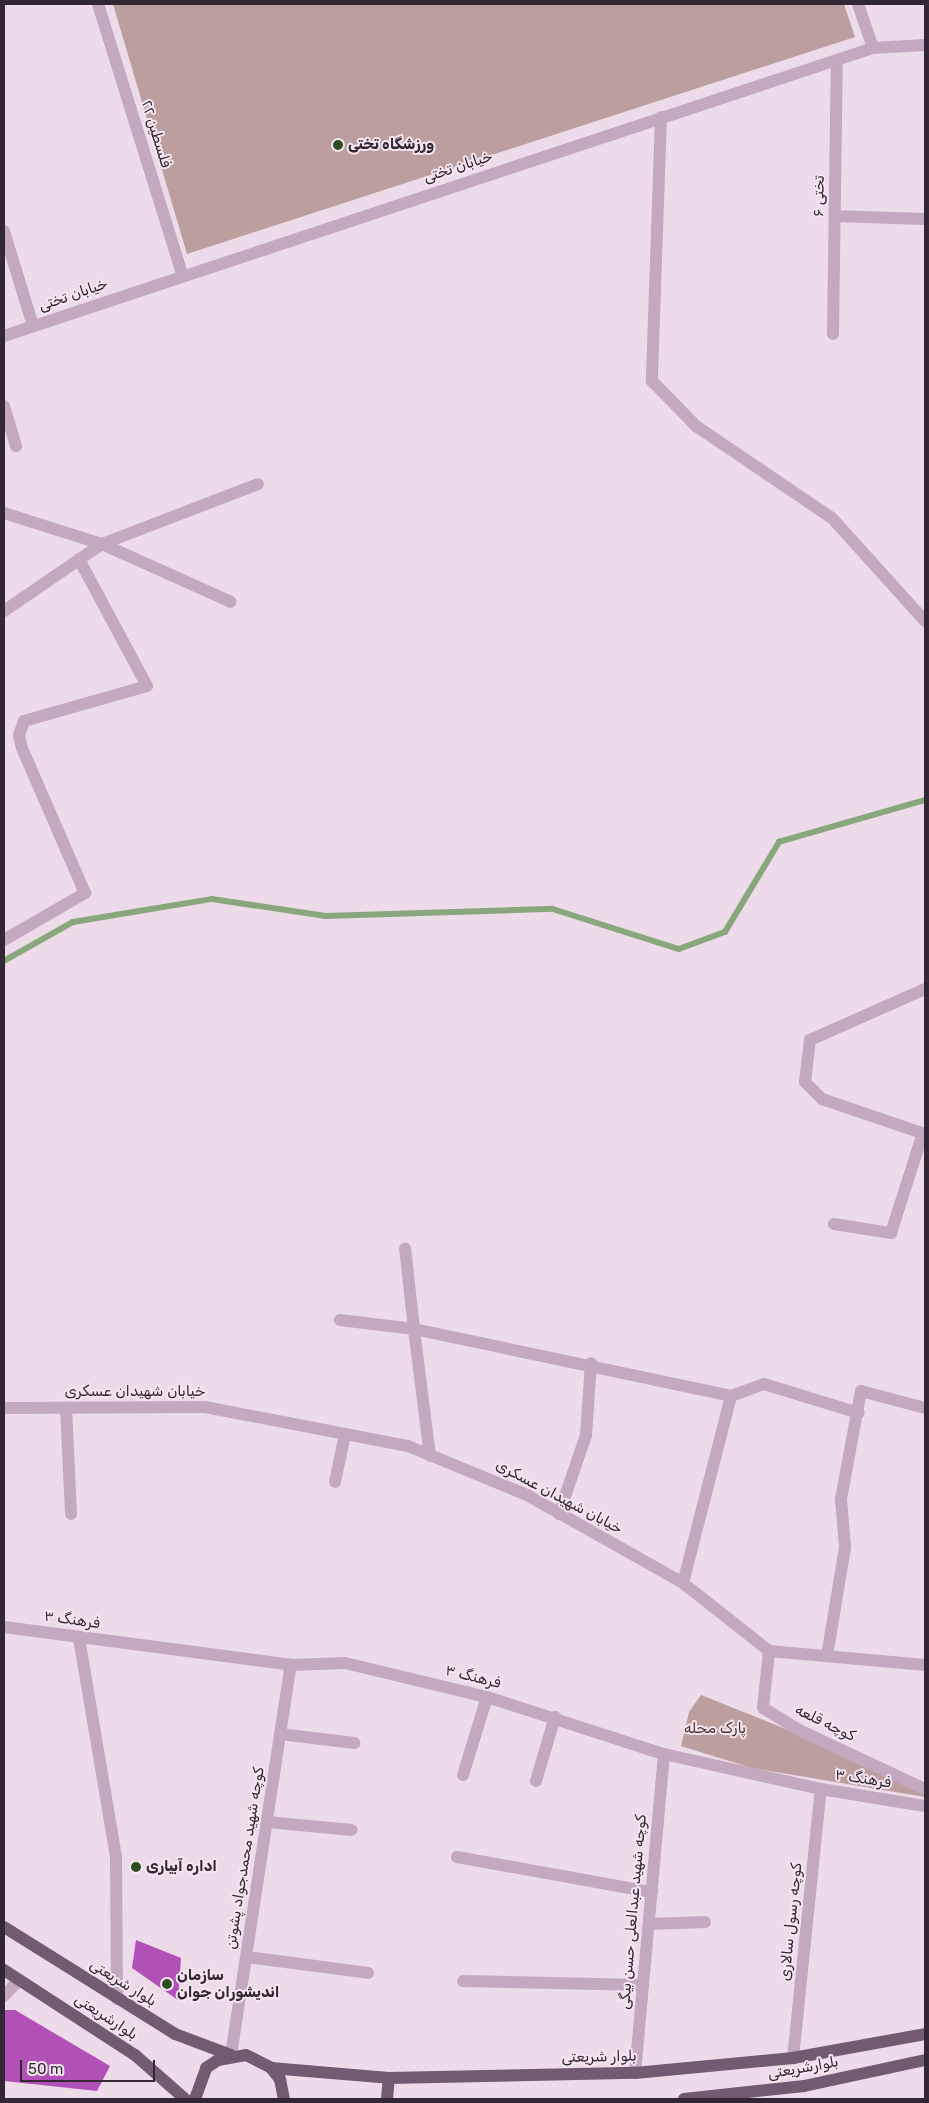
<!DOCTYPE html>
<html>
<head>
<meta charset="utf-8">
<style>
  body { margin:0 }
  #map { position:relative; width:929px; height:2103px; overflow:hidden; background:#eedbe9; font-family:Rubik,Vazirmatn,sans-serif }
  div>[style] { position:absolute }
  .green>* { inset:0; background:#bb9e9d }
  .stream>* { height:5.5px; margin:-2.75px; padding:0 2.75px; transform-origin:2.75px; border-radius:2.75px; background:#88a77d }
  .building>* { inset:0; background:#b150b6 }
  .minor>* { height:12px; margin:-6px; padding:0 6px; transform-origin:6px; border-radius:6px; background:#c4a8bf }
  .major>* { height:12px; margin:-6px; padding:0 6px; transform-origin:6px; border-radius:6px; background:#725a71 }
  .dots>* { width:14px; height:14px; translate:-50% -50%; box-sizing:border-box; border:2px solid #f6e6f2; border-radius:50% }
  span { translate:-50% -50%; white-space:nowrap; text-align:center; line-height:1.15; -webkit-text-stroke:4px #f6e6f2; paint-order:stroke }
  .street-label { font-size:15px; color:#322732 }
  .poi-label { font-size:15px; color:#322732; font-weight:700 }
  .left { translate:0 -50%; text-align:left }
  .park-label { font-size:15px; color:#4d312e }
  .frame { position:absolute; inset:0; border:5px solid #322732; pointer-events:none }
  .scale { position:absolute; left:20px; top:2060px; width:135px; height:22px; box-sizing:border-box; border:2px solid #322732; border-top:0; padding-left:6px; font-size:15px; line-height:18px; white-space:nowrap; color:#322732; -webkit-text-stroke:4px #f6e6f2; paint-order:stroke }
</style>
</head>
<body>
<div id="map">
  <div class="green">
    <i style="clip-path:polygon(113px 4px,844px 4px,855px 37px,187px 254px)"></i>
    <i style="clip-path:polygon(701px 1695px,925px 1785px,925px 1797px,752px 1768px,681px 1746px,689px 1712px)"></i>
  </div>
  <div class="stream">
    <i style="left:4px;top:961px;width:79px;rotate:-29.5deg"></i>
    <i style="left:73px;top:922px;width:141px;rotate:-9.4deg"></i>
    <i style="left:212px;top:899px;width:115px;rotate:8.5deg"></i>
    <i style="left:326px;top:916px;width:227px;rotate:-1.8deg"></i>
    <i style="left:553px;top:909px;width:132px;rotate:17.6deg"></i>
    <i style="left:679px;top:949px;width:49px;rotate:-20.3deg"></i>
    <i style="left:725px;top:932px;width:105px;rotate:-59deg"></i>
    <i style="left:779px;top:842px;width:152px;rotate:-16deg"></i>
  </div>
  <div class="building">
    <i style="clip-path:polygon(136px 1940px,181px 1958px,178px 2000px,132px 1968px)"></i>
    <i style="clip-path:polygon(4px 2010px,15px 2010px,110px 2066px,97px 2091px,4px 2081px)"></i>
  </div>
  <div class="minor">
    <i style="left:98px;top:4px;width:283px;rotate:72.7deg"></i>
    <i style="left:858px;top:4px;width:46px;rotate:71.2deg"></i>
    <i style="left:661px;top:117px;width:264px;rotate:92deg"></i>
    <i style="left:652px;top:381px;width:63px;rotate:45.6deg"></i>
    <i style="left:696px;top:426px;width:164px;rotate:34.1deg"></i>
    <i style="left:832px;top:518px;width:139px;rotate:47.9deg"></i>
    <i style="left:835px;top:216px;width:90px;rotate:1.9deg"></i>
    <i style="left:4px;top:231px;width:99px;rotate:73deg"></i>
    <i style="left:833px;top:334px;width:274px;rotate:-89.2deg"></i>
    <i style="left:4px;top:336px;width:915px;rotate:-18.34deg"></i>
    <i style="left:873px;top:48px;width:52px;rotate:-3.3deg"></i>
    <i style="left:4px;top:406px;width:42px;rotate:73.3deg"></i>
    <i style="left:4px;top:513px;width:103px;rotate:17.6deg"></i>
    <i style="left:102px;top:544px;width:141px;rotate:24.2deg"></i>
    <i style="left:4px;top:611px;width:119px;rotate:-34.4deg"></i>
    <i style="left:102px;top:544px;width:167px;rotate:-21deg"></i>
    <i style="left:4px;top:940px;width:94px;rotate:-30.1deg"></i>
    <i style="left:85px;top:893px;width:158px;rotate:-113.5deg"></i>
    <i style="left:22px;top:748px;width:13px;rotate:-103deg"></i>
    <i style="left:19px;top:735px;width:15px;rotate:-70deg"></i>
    <i style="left:24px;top:721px;width:128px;rotate:-15.9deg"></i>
    <i style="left:147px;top:686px;width:144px;rotate:-118.2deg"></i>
    <i style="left:925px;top:989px;width:126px;rotate:156.1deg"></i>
    <i style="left:810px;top:1040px;width:42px;rotate:96.8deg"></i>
    <i style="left:805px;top:1082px;width:24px;rotate:45deg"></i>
    <i style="left:822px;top:1099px;width:109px;rotate:18.8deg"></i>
    <i style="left:834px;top:1224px;width:58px;rotate:9deg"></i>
    <i style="left:891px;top:1233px;width:105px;rotate:-72.3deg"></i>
    <i style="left:340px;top:1320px;width:75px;rotate:6.9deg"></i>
    <i style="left:414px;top:1329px;width:81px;rotate:-96.3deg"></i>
    <i style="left:4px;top:1408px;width:201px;rotate:-0.3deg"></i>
    <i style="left:205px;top:1407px;width:207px;rotate:10.9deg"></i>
    <i style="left:408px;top:1446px;width:129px;rotate:22.4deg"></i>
    <i style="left:527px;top:1495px;width:179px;rotate:29.4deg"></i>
    <i style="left:683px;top:1583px;width:110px;rotate:38.3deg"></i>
    <i style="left:769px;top:1651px;width:157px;rotate:5.1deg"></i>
    <i style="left:66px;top:1408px;width:106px;rotate:87.3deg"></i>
    <i style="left:430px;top:1456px;width:128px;rotate:-97.2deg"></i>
    <i style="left:414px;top:1329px;width:324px;rotate:11.9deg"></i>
    <i style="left:731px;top:1396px;width:35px;rotate:-20deg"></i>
    <i style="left:764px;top:1384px;width:99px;rotate:17deg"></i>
    <i style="left:335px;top:1482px;width:49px;rotate:-78.2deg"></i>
    <i style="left:559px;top:1514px;width:83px;rotate:-71.1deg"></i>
    <i style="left:586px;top:1435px;width:72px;rotate:-86deg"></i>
    <i style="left:683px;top:1583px;width:193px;rotate:-75.6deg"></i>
    <i style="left:4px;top:1627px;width:290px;rotate:7.5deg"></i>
    <i style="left:291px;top:1665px;width:54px;rotate:-2.1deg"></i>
    <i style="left:345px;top:1663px;width:146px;rotate:13.5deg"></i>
    <i style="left:487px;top:1697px;width:186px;rotate:17.9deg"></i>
    <i style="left:664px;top:1754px;width:161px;rotate:12.6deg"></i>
    <i style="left:821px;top:1789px;width:105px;rotate:9.3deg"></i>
    <i style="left:79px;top:1638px;width:221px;rotate:80.4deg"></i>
    <i style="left:116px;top:1856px;width:143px;rotate:89.6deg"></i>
    <i style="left:769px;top:1651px;width:57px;rotate:96deg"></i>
    <i style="left:763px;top:1708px;width:44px;rotate:31.2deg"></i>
    <i style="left:801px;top:1731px;width:137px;rotate:25.1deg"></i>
    <i style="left:827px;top:1656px;width:110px;rotate:-80.6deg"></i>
    <i style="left:845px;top:1547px;width:48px;rotate:-94.8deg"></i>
    <i style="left:841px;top:1499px;width:110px;rotate:-79.5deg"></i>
    <i style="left:861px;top:1391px;width:66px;rotate:14.9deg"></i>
    <i style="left:280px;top:1734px;width:75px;rotate:6.9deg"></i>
    <i style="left:463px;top:1775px;width:82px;rotate:-72.9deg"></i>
    <i style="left:536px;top:1781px;width:67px;rotate:-73.5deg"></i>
    <i style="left:267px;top:1822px;width:85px;rotate:5.4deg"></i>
    <i style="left:457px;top:1857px;width:198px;rotate:10.2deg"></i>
    <i style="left:649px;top:1924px;width:56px;rotate:-2deg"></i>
    <i style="left:247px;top:1957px;width:122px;rotate:7.5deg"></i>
    <i style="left:463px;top:1981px;width:180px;rotate:1.3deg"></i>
    <i style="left:4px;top:1996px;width:22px;rotate:-47deg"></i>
    <i style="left:231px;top:2055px;width:395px;rotate:-81.3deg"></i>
    <i style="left:793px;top:2058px;width:270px;rotate:-84.1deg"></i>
    <i style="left:635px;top:2073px;width:320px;rotate:-84.8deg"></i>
  </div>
  <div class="major">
    <i style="left:4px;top:1927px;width:202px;rotate:32deg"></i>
    <i style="left:175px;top:2034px;width:60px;rotate:20.6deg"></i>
    <i style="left:4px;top:1970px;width:156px;rotate:33deg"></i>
    <i style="left:135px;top:2055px;width:67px;rotate:41.3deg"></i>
    <i style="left:271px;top:2068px;width:118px;rotate:4.8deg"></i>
    <i style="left:389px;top:2078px;width:246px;rotate:-1.2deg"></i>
    <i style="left:635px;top:2073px;width:159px;rotate:-5.4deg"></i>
    <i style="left:793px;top:2058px;width:134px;rotate:-10.3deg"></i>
    <i style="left:195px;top:2099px;width:33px;rotate:-70deg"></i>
    <i style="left:206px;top:2068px;width:14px;rotate:-34deg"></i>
    <i style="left:218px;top:2060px;width:28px;rotate:-10deg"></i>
    <i style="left:246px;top:2055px;width:28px;rotate:27deg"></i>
    <i style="left:271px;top:2068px;width:14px;rotate:51deg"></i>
    <i style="left:280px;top:2079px;width:20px;rotate:79deg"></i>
    <i style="left:387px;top:2099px;width:21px;rotate:-85deg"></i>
    <i style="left:684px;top:2099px;width:121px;rotate:-6.2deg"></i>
    <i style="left:804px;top:2086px;width:124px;rotate:-12.1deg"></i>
  </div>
  <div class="dots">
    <i style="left:338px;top:145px;background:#2c4e22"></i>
    <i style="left:136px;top:1867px;background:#2c4e22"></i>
    <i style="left:167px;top:1984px;background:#2c4e22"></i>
  </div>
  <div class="street-label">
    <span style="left:156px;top:134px;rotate:73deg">فلسطین ۲۲</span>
    <span style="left:458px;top:167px;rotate:-18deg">خیابان تختی</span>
    <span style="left:819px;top:196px;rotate:-89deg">تختی ۶</span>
    <span style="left:73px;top:295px;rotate:-19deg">خیابان تختی</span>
    <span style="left:135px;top:1392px">خیابان شهیدان عسکری</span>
    <span style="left:559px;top:1497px;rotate:28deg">خیابان شهیدان عسکری</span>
    <span style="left:72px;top:1620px;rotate:8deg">فرهنگ ۳</span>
    <span style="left:473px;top:1677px;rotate:14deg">فرهنگ ۳</span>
    <span style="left:825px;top:1723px;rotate:26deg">کوچه قلعه</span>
    <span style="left:863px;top:1779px;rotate:9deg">فرهنگ ۳</span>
    <span style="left:245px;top:1858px;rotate:-81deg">کوچه شهید محمدجواد پشوتن</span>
    <span style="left:633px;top:1912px;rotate:-85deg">کوچه شهید عبدالعلی حسن بیگی</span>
    <span style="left:791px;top:1922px;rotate:-84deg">کوچه رسول سالاری</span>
    <span style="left:123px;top:1983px;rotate:32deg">بلوار شریعتی</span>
    <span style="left:106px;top:2017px;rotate:33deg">بلوارشریعتی</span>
    <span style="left:599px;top:2057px;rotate:-1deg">بلوار شریعتی</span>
    <span style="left:803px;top:2068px;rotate:-10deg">بلوارشریعتی</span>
  </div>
  <div class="poi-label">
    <span class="left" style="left:348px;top:145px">ورزشگاه تختی</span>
    <span class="left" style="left:146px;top:1867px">اداره آبیاری</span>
    <span class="left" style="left:177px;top:1984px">سازمان<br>اندیشوران جوان</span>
  </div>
  <div class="park-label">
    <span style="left:715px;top:1729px">پارک محله</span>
  </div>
  <div class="frame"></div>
  <div class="scale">50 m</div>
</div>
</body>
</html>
